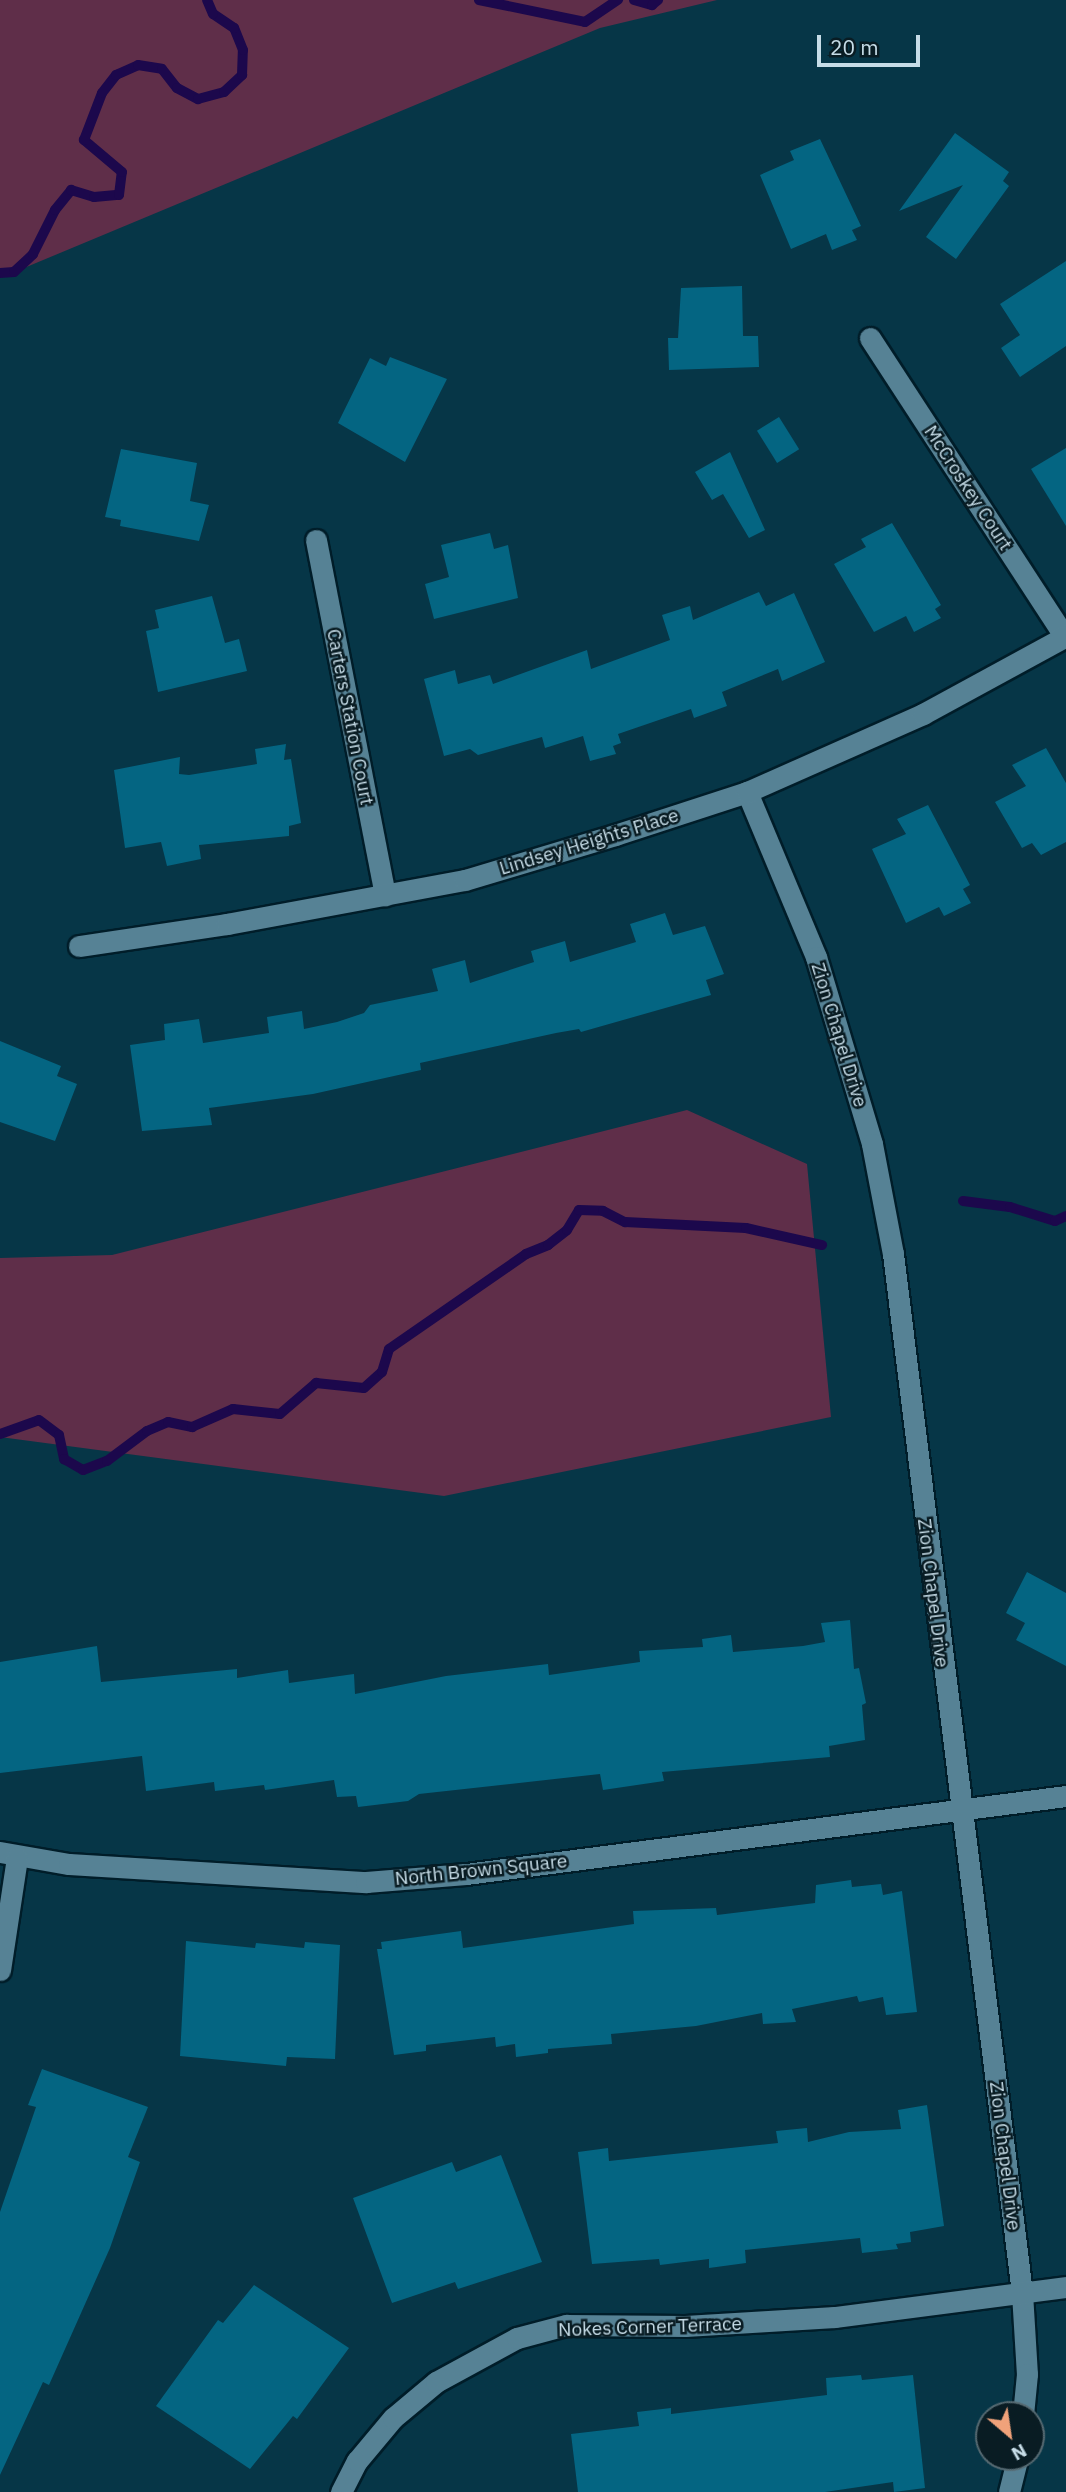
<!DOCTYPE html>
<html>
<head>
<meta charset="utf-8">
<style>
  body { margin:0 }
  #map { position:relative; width:1066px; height:2492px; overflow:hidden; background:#063647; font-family:"IBM Plex Sans",sans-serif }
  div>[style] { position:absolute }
  .green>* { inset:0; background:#5f2e49 }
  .stream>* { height:10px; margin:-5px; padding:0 5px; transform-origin:5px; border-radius:5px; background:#1c084c }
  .building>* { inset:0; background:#046582; transform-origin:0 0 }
  .roads { filter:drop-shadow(2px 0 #001d29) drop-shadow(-2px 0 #001d29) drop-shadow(0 2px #001d29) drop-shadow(0 -2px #001d29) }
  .minor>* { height:21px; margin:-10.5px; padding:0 10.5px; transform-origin:10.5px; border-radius:10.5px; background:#568295 }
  span { translate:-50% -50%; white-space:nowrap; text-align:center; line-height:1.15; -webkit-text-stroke:5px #091c23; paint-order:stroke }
  .street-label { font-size:19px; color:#c6dce7 }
  .north { position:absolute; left:975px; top:2401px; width:70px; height:70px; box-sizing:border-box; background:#091c23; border:2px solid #556971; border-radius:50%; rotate:151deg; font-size:19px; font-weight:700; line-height:28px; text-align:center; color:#c6dce7 }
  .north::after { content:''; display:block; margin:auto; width:24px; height:32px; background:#f0a27a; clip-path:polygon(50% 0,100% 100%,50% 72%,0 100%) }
  .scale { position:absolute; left:817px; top:35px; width:103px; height:32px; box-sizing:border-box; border:4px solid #c6dce7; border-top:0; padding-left:9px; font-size:21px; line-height:24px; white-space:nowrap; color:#c6dce7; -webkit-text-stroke:5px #091c23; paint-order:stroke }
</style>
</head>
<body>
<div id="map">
  <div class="green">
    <i style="clip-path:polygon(0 0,717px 0,600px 28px,0 278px)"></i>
    <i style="clip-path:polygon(687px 1110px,807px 1164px,831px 1417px,444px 1496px,0 1437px,0 1258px,112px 1255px)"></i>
  </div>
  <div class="stream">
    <i style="left:479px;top:0;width:108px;rotate:11.7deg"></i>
    <i style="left:585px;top:22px;width:40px;rotate:-34deg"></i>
    <i style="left:634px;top:0;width:19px;rotate:16deg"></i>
    <i style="left:652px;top:5px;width:8px;rotate:-40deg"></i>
    <i style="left:0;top:273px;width:14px;rotate:-4deg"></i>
    <i style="left:14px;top:272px;width:26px;rotate:-43deg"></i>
    <i style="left:33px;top:254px;width:49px;rotate:-63.4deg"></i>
    <i style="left:55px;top:210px;width:26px;rotate:-51deg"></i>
    <i style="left:71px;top:190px;width:24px;rotate:17deg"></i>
    <i style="left:94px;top:197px;width:25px;rotate:-5deg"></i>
    <i style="left:119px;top:195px;width:23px;rotate:-83deg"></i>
    <i style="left:122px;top:172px;width:50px;rotate:-139.9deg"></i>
    <i style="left:84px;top:140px;width:50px;rotate:-69deg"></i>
    <i style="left:102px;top:93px;width:23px;rotate:-52deg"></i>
    <i style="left:116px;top:75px;width:24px;rotate:-24deg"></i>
    <i style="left:138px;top:65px;width:24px;rotate:9deg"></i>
    <i style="left:162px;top:69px;width:24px;rotate:52deg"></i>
    <i style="left:177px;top:88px;width:24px;rotate:28deg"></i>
    <i style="left:198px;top:99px;width:27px;rotate:-15deg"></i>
    <i style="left:224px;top:92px;width:25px;rotate:-43deg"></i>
    <i style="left:242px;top:75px;width:25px;rotate:-88deg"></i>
    <i style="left:243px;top:50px;width:24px;rotate:-112deg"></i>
    <i style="left:234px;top:28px;width:25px;rotate:-146deg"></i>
    <i style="left:213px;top:14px;width:15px;rotate:-113deg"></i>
    <i style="left:963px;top:1201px;width:47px;rotate:7.3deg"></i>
    <i style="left:1010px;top:1207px;width:47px;rotate:17.3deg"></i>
    <i style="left:1055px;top:1221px;width:12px;rotate:-24deg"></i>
    <i style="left:0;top:1434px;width:41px;rotate:-19.7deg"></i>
    <i style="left:39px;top:1420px;width:25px;rotate:37deg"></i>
    <i style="left:59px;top:1435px;width:25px;rotate:78deg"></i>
    <i style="left:64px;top:1459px;width:22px;rotate:30deg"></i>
    <i style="left:83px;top:1470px;width:26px;rotate:-21deg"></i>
    <i style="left:107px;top:1461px;width:50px;rotate:-36.9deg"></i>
    <i style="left:147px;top:1431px;width:23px;rotate:-23deg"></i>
    <i style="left:168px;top:1422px;width:25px;rotate:12deg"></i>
    <i style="left:192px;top:1427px;width:45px;rotate:-23.7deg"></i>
    <i style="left:233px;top:1409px;width:47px;rotate:6.1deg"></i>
    <i style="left:280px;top:1414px;width:48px;rotate:-40.7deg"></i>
    <i style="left:316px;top:1383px;width:48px;rotate:5.9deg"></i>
    <i style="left:364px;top:1388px;width:24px;rotate:-42deg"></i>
    <i style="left:382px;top:1372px;width:24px;rotate:-73deg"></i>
    <i style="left:389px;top:1349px;width:167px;rotate:-34.7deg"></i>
    <i style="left:526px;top:1254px;width:24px;rotate:-22deg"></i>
    <i style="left:548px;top:1245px;width:24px;rotate:-38deg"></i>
    <i style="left:567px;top:1230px;width:23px;rotate:-59deg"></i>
    <i style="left:579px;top:1210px;width:24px;rotate:2deg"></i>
    <i style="left:603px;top:1211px;width:25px;rotate:27deg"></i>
    <i style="left:625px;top:1222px;width:121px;rotate:2.8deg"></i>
    <i style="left:746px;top:1228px;width:78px;rotate:12.6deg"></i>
  </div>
  <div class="building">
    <i style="clip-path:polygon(955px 133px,1009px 172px,1003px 181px,1009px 186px,956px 259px,926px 237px,963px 185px,899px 211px)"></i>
    <i style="clip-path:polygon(820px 139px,861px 226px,852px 230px,857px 240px,832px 250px,826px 234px,791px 249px,760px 175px,794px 160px,790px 151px)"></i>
    <i style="clip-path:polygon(1066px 261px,1066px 346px,1020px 377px,1001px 348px,1020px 335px,1000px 304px)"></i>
    <i style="clip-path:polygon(742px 286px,743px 336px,758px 336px,759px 367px,669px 370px,668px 338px,678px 338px,681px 288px)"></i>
    <i style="clip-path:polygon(390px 357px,447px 379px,405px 462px,338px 423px,370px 358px,386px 366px)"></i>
    <i style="left:779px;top:417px;width:38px;height:26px;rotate:58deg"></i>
    <i style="clip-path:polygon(1066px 448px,1066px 526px,1031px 469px)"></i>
    <i style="clip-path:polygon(121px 449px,197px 463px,190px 501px,209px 505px,199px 541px,120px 526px,121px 520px,105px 517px)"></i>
    <i style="clip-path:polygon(730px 452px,765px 530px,749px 538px,723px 494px,712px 500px,695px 472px)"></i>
    <i style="clip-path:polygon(892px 523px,941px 605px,935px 609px,941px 618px,914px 632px,906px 616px,874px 632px,834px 564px,866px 547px,861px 539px)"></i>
    <i style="clip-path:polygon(490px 533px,494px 549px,508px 545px,518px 598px,434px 619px,425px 584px,449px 577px,441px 545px)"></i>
    <i style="clip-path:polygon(759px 592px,766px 606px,794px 593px,825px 662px,782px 681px,778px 669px,722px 692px,727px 706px,694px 718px,691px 709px,618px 734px,621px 743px,613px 746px,616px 754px,590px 761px,583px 736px,545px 748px,542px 737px,478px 755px,470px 749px,444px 756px,424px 679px,455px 670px,458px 684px,490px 675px,493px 684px,587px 650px,591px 669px,670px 640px,662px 615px,690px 606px,693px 620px)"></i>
    <i style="clip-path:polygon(212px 596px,225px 643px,239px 639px,247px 671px,158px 692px,146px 631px,159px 628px,155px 610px)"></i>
    <i style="clip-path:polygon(286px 744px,284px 760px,291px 759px,301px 823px,289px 826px,289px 836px,199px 845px,201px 859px,167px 866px,161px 842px,125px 848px,114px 770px,180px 757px,179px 774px,189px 775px,257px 764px,255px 749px)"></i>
    <i style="clip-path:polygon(1046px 748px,1066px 783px,1066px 842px,1041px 855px,1032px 843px,1022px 848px,995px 802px,1026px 786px,1012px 765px)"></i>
    <i style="clip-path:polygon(928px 805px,970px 885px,963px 889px,971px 903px,944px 916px,939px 907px,906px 923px,872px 849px,906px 834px,897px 819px)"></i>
    <i style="clip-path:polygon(665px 913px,673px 935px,705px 926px,724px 974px,706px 980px,711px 995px,581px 1032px,579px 1029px,556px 1033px,420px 1063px,421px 1070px,313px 1094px,209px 1108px,212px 1125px,142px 1131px,130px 1045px,165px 1040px,164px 1024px,199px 1019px,203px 1043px,269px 1033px,267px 1017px,302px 1011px,304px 1029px,337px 1022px,364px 1013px,370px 1005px,438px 991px,432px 969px,465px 960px,470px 983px,534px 962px,531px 951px,565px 941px,570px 962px,636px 942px,630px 924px)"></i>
    <i style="clip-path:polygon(0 1041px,61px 1066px,57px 1076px,77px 1084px,55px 1141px,0 1122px)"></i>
    <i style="clip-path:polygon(1027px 1572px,1066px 1593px,1066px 1666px,1016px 1640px,1025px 1623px,1006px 1613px)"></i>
    <i style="clip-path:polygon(850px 1620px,854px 1669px,859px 1668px,866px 1703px,862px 1705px,865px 1740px,829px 1746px,830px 1757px,662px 1772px,664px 1781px,603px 1790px,600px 1774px,419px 1794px,408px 1801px,358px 1807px,356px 1796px,337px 1797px,334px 1780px,265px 1790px,264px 1785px,215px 1791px,214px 1782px,146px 1791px,142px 1756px,0 1773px,0 1662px,97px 1646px,101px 1682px,237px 1669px,237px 1678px,288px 1670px,289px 1683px,354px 1674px,355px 1694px,446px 1676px,548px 1664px,549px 1675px,640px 1662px,639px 1651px,703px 1647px,702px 1639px,731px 1635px,733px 1652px,803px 1646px,825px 1642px,821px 1623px)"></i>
    <i style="clip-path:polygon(851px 1880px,852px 1887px,881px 1884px,883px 1895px,902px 1891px,917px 2012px,886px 2015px,883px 1997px,859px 2002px,857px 1996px,792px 2009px,796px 2022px,763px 2024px,762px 2013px,696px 2026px,611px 2034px,612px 2044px,548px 2049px,548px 2053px,516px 2057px,515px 2044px,496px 2047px,495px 2037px,426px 2045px,426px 2051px,394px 2055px,377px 1949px,382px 1949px,381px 1942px,461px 1931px,463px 1948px,634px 1924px,633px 1911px,716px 1908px,717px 1915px,815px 1903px,816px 1885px)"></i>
    <i style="clip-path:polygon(186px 1941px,255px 1948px,256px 1943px,304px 1948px,305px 1942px,340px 1945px,335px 2059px,287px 2057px,286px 2066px,180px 2056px)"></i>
    <i style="clip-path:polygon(42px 2069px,148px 2107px,128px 2157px,140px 2162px,110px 2248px,49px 2385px,43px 2382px,0 2475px,0 2212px,36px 2107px,28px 2105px)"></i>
    <i style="clip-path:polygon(927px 2105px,944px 2226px,910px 2232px,911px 2242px,896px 2244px,898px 2249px,862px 2253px,860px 2238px,745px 2250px,746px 2263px,709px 2268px,709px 2259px,660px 2265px,659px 2259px,592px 2264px,578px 2152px,608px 2148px,609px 2161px,664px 2155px,778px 2143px,776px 2131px,807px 2128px,808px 2142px,849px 2132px,901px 2129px,898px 2110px)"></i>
    <i style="clip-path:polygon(501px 2155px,542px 2262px,458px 2289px,455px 2282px,392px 2303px,353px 2198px,452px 2162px,456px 2172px)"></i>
    <i style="clip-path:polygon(254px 2285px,349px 2348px,297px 2419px,293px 2416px,250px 2469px,156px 2406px,218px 2320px,223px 2323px)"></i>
    <i style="clip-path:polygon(861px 2375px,862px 2380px,913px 2375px,925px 2488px,894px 2492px,893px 2482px,825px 2492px,578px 2492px,571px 2434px,639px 2426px,637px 2412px,671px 2408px,671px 2414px,827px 2395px,826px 2378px)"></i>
  </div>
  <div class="roads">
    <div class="minor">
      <i style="left:870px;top:338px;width:357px;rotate:56.9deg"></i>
      <i style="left:316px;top:540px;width:362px;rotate:79deg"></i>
      <i style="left:747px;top:792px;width:179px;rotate:67.3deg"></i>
      <i style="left:816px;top:957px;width:195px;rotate:73.3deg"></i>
      <i style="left:872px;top:1144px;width:112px;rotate:79.2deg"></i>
      <i style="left:893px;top:1254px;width:1047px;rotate:82.92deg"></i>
      <i style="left:1022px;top:2293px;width:81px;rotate:86.5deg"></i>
      <i style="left:1027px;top:2374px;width:41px;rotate:95.6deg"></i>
      <i style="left:79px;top:946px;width:150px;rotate:-8.5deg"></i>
      <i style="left:227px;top:924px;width:242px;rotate:-10.5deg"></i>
      <i style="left:465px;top:880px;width:157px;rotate:-16.7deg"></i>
      <i style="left:615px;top:835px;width:139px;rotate:-18deg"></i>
      <i style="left:747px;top:792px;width:193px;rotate:-23.9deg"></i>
      <i style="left:923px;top:714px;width:163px;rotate:-28.6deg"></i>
      <i style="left:0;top:1852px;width:70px;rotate:9.9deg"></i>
      <i style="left:69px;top:1864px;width:298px;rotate:3.5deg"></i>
      <i style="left:366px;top:1882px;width:100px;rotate:-4.6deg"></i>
      <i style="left:466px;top:1874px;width:605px;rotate:-7.41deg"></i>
      <i style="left:0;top:1970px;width:113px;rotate:-81.4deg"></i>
      <i style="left:341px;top:2492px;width:35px;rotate:-63deg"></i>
      <i style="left:357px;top:2461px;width:56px;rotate:-50.1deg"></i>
      <i style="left:393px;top:2418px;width:56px;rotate:-39.9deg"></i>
      <i style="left:436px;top:2382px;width:92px;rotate:-28.5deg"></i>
      <i style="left:517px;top:2338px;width:51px;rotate:-14.9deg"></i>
      <i style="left:566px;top:2325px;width:119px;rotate:0.5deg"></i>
      <i style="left:685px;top:2326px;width:150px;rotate:-3.4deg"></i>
      <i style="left:835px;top:2317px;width:233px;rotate:-7.4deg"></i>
      <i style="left:1009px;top:2492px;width:36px;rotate:-76deg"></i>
    </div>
  </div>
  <div class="street-label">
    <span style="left:968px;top:488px;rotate:57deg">McCroskey Court</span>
    <span style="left:350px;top:717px;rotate:79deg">Carters Station Court</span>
    <span style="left:589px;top:842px;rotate:-17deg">Lindsey Heights Place</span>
    <span style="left:839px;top:1035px;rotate:73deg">Zion Chapel Drive</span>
    <span style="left:933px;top:1593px;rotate:83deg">Zion Chapel Drive</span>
    <span style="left:481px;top:1870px;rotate:-6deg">North Brown Square</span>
    <span style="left:1005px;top:2156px;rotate:83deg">Zion Chapel Drive</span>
    <span style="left:650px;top:2327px;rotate:-2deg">Nokes Corner Terrace</span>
  </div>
  <div class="north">N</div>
  <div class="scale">20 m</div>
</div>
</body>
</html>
